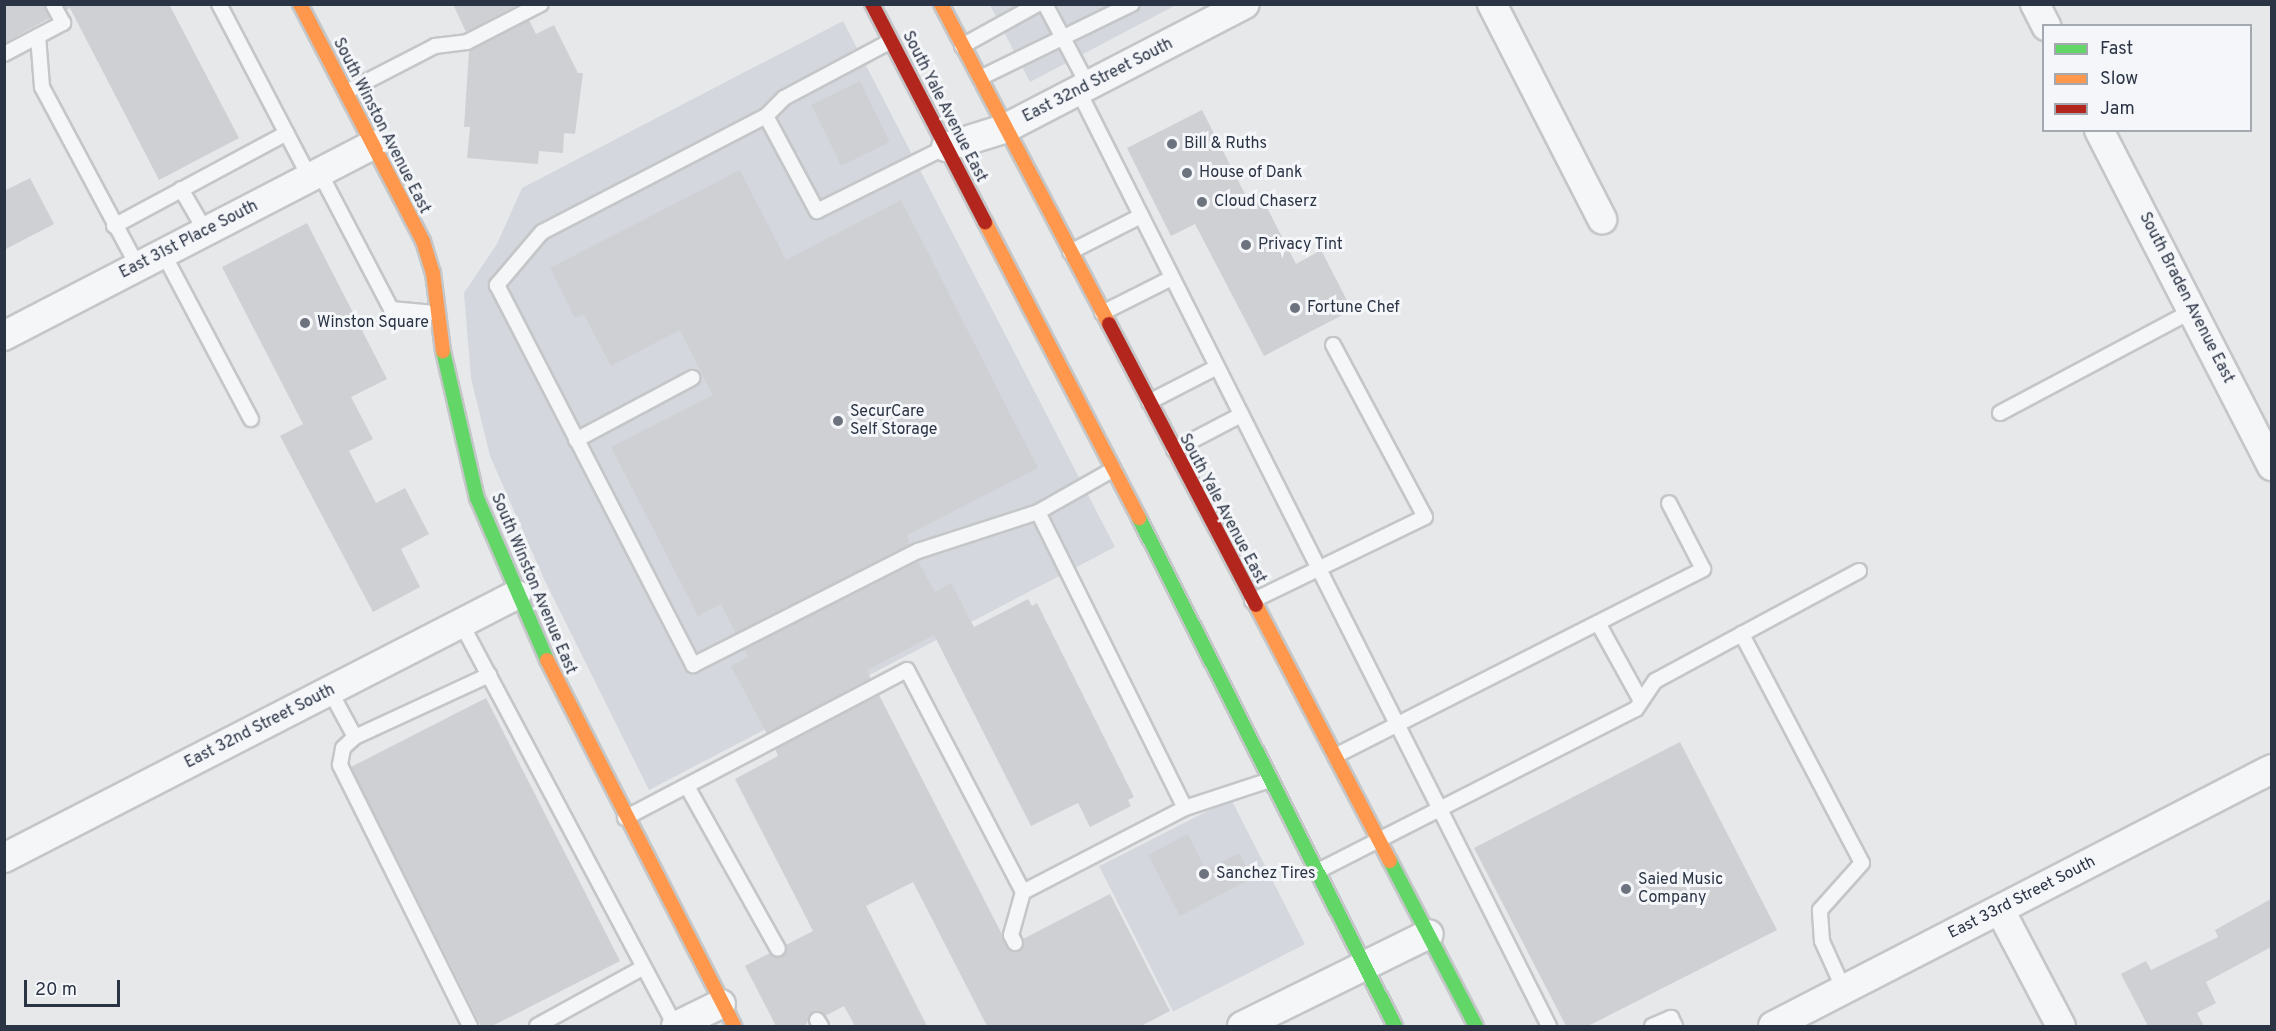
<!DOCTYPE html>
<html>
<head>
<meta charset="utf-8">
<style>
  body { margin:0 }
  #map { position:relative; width:2276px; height:1031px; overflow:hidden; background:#e6e8ea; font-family:Overpass,sans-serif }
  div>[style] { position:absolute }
  .built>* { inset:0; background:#d4d7dd; transform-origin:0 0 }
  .building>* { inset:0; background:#ced0d3; transform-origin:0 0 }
  .roads { filter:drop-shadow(2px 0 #c4c6c8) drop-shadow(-2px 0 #c4c6c8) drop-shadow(0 2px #c4c6c8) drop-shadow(0 -2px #c4c6c8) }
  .lane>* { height:14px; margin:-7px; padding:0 7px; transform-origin:7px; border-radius:7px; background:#f5f6f7 }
  .street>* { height:28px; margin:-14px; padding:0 14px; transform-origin:14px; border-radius:14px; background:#f5f6f7 }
  .fast>* { height:14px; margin:-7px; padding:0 7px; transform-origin:7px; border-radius:7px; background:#63d668 }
  .slow>* { height:14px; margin:-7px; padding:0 7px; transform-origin:7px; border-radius:7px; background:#ff974d }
  .jam>* { height:14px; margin:-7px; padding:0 7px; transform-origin:7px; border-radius:7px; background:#b3261e }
  .dots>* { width:16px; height:16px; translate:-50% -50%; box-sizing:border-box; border:3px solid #f4f6f9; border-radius:50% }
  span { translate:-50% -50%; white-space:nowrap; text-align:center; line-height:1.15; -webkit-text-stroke:6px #f4f6f9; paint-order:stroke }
  .street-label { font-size:16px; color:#2b3445 }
  .poi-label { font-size:16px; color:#2b3445 }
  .left { translate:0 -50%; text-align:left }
  .frame { position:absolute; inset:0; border:6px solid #2b3445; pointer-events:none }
  .legend { position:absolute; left:2042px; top:24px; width:210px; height:108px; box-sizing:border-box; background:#f4f6f9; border:2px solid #a4a8b1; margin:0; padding:8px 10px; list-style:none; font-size:18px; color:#2b3445 }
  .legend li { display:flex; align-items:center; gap:12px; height:30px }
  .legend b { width:30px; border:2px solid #a4a8b1 }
  .scale { position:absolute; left:24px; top:980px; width:96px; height:27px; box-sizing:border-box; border:3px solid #2b3445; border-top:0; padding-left:8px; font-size:18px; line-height:21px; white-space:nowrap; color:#2b3445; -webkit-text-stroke:4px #f4f6f9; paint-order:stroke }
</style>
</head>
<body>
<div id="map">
  <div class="built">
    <i style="clip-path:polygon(990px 5px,1176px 5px,1030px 82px)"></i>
    <i style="clip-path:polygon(843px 21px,1115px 547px,649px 790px,544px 579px,490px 456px,471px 378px,464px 293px,497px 244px,522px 188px)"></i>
    <i style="left:1231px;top:799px;width:163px;height:148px;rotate:63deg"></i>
  </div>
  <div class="building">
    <i style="clip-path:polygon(4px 4px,44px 4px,50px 18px,4px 43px)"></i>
    <i style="clip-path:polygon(63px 4px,169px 4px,239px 138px,159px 180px,70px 8px,66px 10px)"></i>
    <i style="clip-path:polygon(453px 4px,520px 4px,466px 32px)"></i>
    <i style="clip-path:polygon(529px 20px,536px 34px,554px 25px,578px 73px,583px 73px,575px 134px,564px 133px,563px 153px,539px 151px,538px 164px,467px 158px,470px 127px,464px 127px,469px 51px)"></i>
    <i style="left:860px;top:81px;width:68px;height:54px;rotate:64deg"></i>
    <i style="clip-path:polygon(1202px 110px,1248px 200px,1260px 194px,1296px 264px,1321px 250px,1352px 310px,1264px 356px,1195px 224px,1171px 236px,1127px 148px)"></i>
    <i style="clip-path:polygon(740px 170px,786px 260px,901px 200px,1038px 468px,907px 535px,910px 545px,736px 633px,721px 604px,698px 616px,611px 447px,713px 395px,680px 330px,611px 366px,584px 314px,575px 318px,550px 268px)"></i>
    <i style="clip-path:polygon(30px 178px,54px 224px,4px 250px,4px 191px)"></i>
    <i style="clip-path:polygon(307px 223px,387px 379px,351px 397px,373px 439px,349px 451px,376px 503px,405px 488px,429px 534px,401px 549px,420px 587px,373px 612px,280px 436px,303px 424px,222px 267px)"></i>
    <i style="clip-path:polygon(918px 561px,935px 592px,951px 583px,974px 627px,1028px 599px,1032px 606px,1037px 603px,1134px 797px,1128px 800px,1131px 806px,1090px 827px,1078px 803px,1031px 826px,934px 635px,867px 670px,871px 679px,767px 734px,731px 666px,748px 657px,744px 649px)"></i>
    <i style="clip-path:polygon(879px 695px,1010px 950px,1020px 951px,1023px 939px,1110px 894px,1170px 1011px,1141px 1026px,987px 1026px,913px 882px,866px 906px,927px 1026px,855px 1026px,844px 1006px,825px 1016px,813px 1012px,805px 1026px,776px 1026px,745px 966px,770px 953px,782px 957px,786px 945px,813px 931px,735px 779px,778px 756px,775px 749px)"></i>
    <i style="clip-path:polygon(486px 698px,620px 961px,492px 1026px,481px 1026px,351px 767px)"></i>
    <i style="clip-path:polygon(1680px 742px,1777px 930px,1588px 1026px,1566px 1026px,1474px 848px)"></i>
    <i style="clip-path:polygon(1188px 834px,1206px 870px,1239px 853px,1252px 878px,1180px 916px,1148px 855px)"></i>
    <i style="clip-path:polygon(2271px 899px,2271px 947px,2206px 982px,2216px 1003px,2197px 1013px,2204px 1026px,2148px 1026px,2121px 974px,2146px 961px,2151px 970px,2218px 937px,2215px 930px)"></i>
  </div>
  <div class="roads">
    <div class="lane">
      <i style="left:219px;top:4px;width:196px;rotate:62.4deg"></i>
      <i style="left:1045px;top:4px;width:94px;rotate:62.1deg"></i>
      <i style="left:38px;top:36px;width:51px;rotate:85.5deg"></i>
      <i style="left:42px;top:87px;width:204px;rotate:61.9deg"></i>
      <i style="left:891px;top:41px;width:121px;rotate:152deg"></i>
      <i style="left:784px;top:98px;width:25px;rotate:135deg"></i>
      <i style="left:766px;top:116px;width:252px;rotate:152.6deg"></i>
      <i style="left:542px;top:232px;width:70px;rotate:130.3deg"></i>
      <i style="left:497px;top:285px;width:428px;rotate:62.7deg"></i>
      <i style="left:693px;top:665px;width:252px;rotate:-26.9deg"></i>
      <i style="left:918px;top:551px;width:126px;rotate:-18deg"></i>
      <i style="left:1038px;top:512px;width:87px;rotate:-29.5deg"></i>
      <i style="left:962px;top:46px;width:87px;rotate:-28.9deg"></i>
      <i style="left:4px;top:54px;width:67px;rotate:-27.7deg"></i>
      <i style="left:63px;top:23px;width:21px;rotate:-118deg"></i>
      <i style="left:980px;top:78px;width:169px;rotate:-26deg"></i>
      <i style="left:346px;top:92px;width:100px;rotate:-27.3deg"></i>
      <i style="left:435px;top:46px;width:32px;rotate:-7deg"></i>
      <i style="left:467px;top:42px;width:83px;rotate:-27.2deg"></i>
      <i style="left:1079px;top:92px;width:1046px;rotate:63.29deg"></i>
      <i style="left:766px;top:116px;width:108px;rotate:61.8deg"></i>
      <i style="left:817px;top:211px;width:144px;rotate:-26.4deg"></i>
      <i style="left:320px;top:173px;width:153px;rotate:62.4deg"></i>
      <i style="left:391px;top:309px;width:44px;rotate:5.2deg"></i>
      <i style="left:181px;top:189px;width:50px;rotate:59.8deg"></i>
      <i style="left:114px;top:226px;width:196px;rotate:-28.3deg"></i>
      <i style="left:1070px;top:252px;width:80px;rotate:-26.9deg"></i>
      <i style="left:163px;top:253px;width:188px;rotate:62.1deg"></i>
      <i style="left:1102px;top:313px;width:78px;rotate:-26.6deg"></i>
      <i style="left:1149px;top:402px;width:76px;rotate:-27.2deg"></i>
      <i style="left:2000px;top:413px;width:217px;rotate:-28deg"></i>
      <i style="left:576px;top:440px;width:132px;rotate:-28.1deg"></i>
      <i style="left:1174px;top:450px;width:76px;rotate:-27.6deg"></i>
      <i style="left:1038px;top:512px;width:330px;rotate:63.6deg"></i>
      <i style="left:1185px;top:808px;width:89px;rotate:-18.2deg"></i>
      <i style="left:1252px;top:601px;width:192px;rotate:-25.9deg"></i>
      <i style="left:1425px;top:517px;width:195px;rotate:-118.1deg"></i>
      <i style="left:461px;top:623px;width:456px;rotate:62deg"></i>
      <i style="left:1598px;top:623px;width:89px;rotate:61.1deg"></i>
      <i style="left:330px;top:691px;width:52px;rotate:61.5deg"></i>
      <i style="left:1335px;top:756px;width:413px;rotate:-26.9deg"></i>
      <i style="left:1703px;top:569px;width:74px;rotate:-117.3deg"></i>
      <i style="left:688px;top:788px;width:184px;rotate:60.8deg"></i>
      <i style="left:625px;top:818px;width:318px;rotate:-27.7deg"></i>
      <i style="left:907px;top:670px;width:250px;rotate:62.4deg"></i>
      <i style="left:1023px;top:892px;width:182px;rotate:-27.4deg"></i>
      <i style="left:1316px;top:872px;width:359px;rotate:-27deg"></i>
      <i style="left:1636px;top:709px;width:34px;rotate:-56deg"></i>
      <i style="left:1655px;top:681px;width:99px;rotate:-28.4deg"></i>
      <i style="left:1015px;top:943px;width:9px;rotate:-117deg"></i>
      <i style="left:1011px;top:935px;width:45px;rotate:-74.4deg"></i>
      <i style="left:1844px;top:990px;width:54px;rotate:-114.2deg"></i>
      <i style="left:1822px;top:941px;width:31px;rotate:-94deg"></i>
      <i style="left:1820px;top:910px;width:63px;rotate:-48.2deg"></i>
      <i style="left:1862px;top:863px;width:259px;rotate:-117.7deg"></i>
      <i style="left:1742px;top:634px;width:133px;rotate:-28.3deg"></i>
      <i style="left:817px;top:1020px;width:7px;rotate:56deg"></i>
      <i style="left:470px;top:1026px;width:292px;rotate:-116.5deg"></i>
      <i style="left:340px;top:765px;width:17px;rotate:-80deg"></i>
      <i style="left:343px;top:748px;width:16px;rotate:-43deg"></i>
      <i style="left:355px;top:737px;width:148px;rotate:-24.8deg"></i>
      <i style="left:537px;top:1026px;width:120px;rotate:-28.9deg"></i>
      <i style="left:1652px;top:1026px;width:21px;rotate:-23deg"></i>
      <i style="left:1671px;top:1018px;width:9px;rotate:63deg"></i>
    </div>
    <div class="street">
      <i style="left:1492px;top:4px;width:242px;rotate:62.9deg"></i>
      <i style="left:2035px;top:4px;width:25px;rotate:63deg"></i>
      <i style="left:2099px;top:130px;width:378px;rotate:62.8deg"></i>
      <i style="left:946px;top:147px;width:61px;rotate:-17.2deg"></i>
      <i style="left:1004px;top:129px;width:271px;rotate:-27.4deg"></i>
      <i style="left:4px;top:336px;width:416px;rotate:-27.4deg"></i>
      <i style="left:4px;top:858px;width:576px;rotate:-27.19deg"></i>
      <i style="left:2000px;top:910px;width:131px;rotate:62.3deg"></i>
      <i style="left:676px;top:1026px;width:50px;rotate:-26.1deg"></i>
      <i style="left:1242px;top:1026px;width:208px;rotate:-26.2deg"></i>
      <i style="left:1773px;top:1026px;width:561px;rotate:-27.25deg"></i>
    </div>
    <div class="fast">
      <i style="left:443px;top:351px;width:151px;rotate:77deg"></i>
      <i style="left:477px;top:498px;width:176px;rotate:66.6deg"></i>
      <i style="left:1139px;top:518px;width:569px;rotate:63.25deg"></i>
      <i style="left:1390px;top:861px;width:186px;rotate:62.5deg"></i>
    </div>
    <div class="slow">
      <i style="left:300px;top:4px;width:267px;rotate:62.6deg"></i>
      <i style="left:423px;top:241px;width:34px;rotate:73deg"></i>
      <i style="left:433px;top:273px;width:79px;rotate:82.7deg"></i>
      <i style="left:941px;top:4px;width:361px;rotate:62.3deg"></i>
      <i style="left:985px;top:222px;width:334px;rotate:62.5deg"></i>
      <i style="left:1256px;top:605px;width:289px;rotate:62.4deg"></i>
      <i style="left:547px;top:660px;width:411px;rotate:62.9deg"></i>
    </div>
    <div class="jam">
      <i style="left:872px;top:4px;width:246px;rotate:62.6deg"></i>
      <i style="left:1109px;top:324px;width:317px;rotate:62.4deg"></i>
    </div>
  </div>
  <div class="dots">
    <i style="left:1172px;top:144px;background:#6c737f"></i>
    <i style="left:1187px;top:173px;background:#6c737f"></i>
    <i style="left:1202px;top:202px;background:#6c737f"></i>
    <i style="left:1246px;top:245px;background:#6c737f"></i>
    <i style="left:1295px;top:308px;background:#6c737f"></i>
    <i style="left:305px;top:323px;background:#6c737f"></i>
    <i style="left:838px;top:421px;background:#6c737f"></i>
    <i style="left:1204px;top:874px;background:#6c737f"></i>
    <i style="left:1626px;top:889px;background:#6c737f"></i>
  </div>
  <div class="street-label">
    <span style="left:1098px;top:81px;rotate:-27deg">East 32nd Street South</span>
    <span style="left:944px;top:107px;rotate:63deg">South Yale Avenue East</span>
    <span style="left:381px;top:126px;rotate:63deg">South Winston Avenue East</span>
    <span style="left:189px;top:240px;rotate:-27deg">East 31st Place South</span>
    <span style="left:2186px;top:298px;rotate:63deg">South Braden Avenue East</span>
    <span style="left:1222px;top:509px;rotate:62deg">South Yale Avenue East</span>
    <span style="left:533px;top:584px;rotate:67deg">South Winston Avenue East</span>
    <span style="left:260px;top:727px;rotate:-27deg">East 32nd Street South</span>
    <span style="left:2022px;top:898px;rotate:-27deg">East 33rd Street South</span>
  </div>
  <div class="poi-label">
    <span class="left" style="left:1184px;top:144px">Bill &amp; Ruths</span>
    <span class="left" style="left:1199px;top:173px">House of Dank</span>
    <span class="left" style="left:1214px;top:202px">Cloud Chaserz</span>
    <span class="left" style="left:1258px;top:245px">Privacy Tint</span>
    <span class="left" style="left:1307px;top:308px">Fortune Chef</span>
    <span class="left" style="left:317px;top:323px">Winston Square</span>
    <span class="left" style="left:850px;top:421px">SecurCare<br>Self Storage</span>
    <span class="left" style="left:1216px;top:874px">Sanchez Tires</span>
    <span class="left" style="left:1638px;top:889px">Saied Music<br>Company</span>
  </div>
  <div class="frame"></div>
  <ul class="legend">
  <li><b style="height:8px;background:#63d668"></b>Fast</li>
  <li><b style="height:8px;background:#ff974d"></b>Slow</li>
  <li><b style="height:8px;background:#b3261e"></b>Jam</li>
  </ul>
  <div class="scale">20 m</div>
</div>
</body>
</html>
